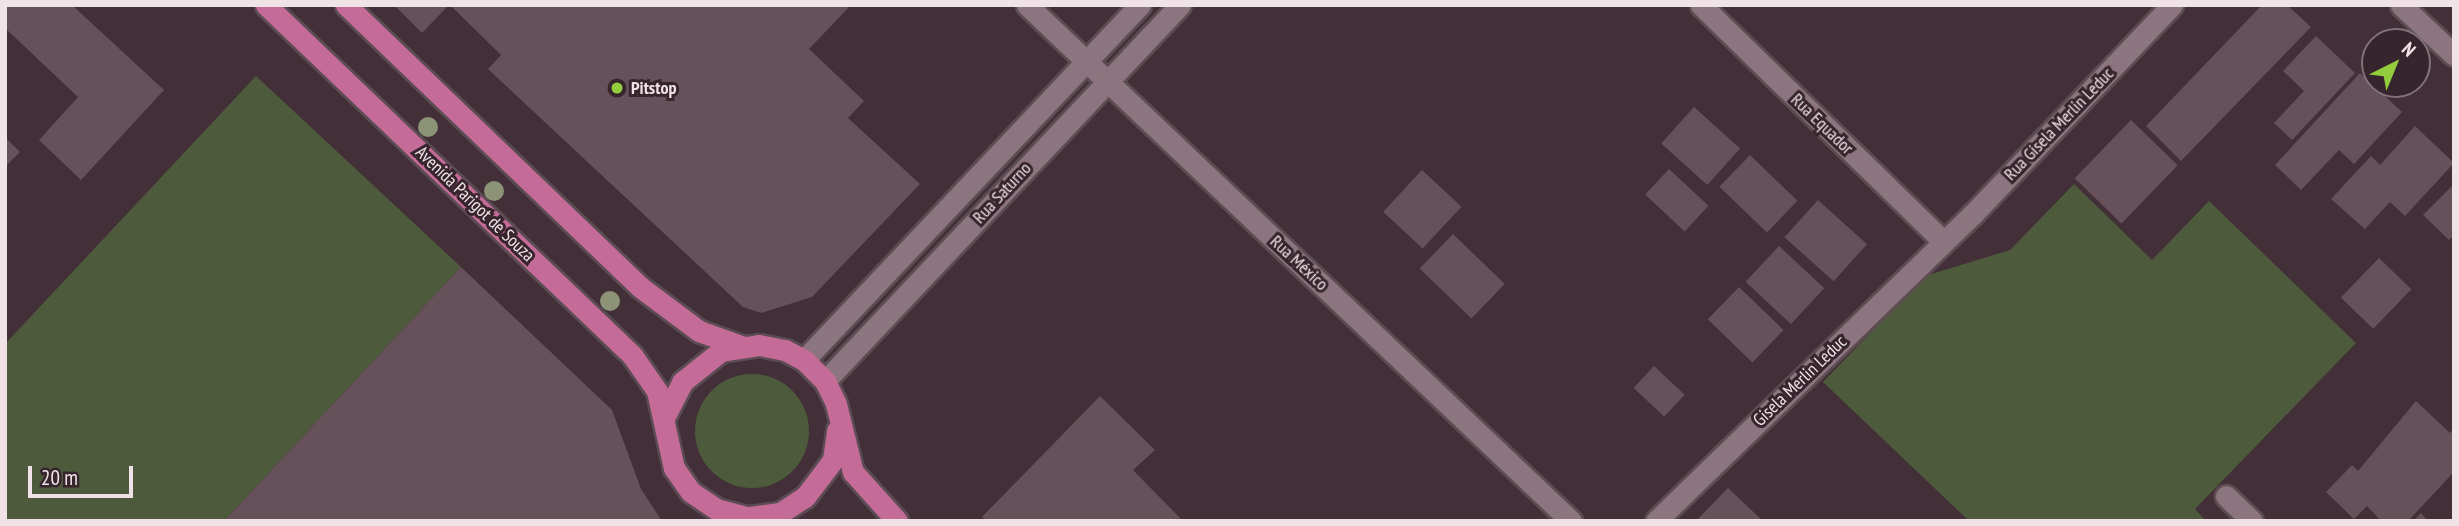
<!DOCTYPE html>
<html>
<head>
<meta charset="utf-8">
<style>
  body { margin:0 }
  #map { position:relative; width:2459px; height:526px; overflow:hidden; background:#422f37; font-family:"PT Sans Narrow",sans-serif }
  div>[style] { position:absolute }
  .green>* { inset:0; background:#4d5b3c }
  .round { border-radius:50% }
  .building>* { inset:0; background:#66515a; transform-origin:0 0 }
  .roads { filter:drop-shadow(2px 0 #5c4c53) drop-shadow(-2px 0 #5c4c53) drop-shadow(0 2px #5c4c53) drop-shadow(0 -2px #5c4c53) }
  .minor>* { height:21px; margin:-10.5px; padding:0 10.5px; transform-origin:10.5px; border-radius:10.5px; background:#8c757e }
  .tertiary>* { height:21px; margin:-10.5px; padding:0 10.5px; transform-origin:10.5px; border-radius:10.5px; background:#8c757e }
  .primary>* { height:21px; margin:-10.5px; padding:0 10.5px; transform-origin:10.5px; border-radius:10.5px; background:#c46b97 }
  .trees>* { width:20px; height:20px; margin:-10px; border-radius:50%; background:#8c9376 }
  .dots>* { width:19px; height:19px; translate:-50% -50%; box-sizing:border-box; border:4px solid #37252d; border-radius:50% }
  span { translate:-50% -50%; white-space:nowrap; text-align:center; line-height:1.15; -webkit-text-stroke:6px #37252d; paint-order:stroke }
  .poi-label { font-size:18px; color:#efe3e8; font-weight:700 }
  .left { translate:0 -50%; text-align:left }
  .street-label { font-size:18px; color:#efe3e8 }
  .frame { position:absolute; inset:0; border:7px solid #efe3e8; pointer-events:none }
  .north { position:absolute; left:2361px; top:28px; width:70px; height:70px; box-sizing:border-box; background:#37252d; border:2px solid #817178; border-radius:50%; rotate:43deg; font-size:19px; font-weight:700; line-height:28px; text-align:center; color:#efe3e8 }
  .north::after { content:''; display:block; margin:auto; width:24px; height:32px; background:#93cc3d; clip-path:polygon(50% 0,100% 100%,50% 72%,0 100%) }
  .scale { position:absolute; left:28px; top:466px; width:105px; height:32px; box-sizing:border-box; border:4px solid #efe3e8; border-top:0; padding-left:9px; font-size:21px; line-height:24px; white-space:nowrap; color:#efe3e8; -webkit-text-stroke:5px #37252d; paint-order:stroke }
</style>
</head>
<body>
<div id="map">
  <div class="green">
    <i style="clip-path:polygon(256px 76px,461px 267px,224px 521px,5px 521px,5px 344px)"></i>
    <i style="clip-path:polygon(2074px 184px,2152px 260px,2209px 201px,2356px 343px,2195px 509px,2206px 521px,1969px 521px,1823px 382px,1925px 276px,2010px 250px)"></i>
    <i class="round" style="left:695px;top:374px;width:114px;height:114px"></i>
  </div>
  <div class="building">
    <i style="clip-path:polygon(5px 5px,72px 5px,164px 90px,81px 180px,39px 140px,78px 97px,5px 28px)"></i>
    <i style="clip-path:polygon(394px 5px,449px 5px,422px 33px)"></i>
    <i style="clip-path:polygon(450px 5px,851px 5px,809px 49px,864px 101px,848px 118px,920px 184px,812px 297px,761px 313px,743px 307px,488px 69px,501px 55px)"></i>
    <i style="clip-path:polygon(2262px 5px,2287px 5px,2311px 27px,2181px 161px,2146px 126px)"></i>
    <i style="clip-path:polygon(2316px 36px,2355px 73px,2292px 140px,2274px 123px,2304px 91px,2283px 71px)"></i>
    <i style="clip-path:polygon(2360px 73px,2402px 112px,2354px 164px,2339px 150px,2301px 190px,2275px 165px)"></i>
    <i style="left:1694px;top:107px;width:62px;height:49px;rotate:42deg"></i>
    <i style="left:2131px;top:120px;width:65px;height:81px;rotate:44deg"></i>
    <i style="clip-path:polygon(2415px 126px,2454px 163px,2405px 216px,2390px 202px,2365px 229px,2331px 199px,2371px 156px,2380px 165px)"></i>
    <i style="clip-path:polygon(5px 137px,20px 152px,5px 167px)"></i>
    <i style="left:1750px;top:155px;width:66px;height:44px;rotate:44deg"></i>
    <i style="left:1669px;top:169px;width:54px;height:35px;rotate:43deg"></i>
    <i style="left:1422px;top:170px;width:54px;height:57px;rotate:43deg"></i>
    <i style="clip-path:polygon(2454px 184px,2454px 235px,2449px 240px,2423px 215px)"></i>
    <i style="left:1818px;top:200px;width:66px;height:50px;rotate:42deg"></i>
    <i style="left:1453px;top:234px;width:72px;height:48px;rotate:44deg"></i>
    <i style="left:1779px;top:246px;width:62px;height:49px;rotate:43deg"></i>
    <i style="left:2379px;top:258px;width:45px;height:55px;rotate:44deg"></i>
    <i style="clip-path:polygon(461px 267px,612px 410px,641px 489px,662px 521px,224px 521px)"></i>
    <i style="left:1739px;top:287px;width:62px;height:45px;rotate:44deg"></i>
    <i style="left:1654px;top:366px;width:42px;height:30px;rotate:43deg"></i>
    <i style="clip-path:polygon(1100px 396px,1155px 450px,1133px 470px,1183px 521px,987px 521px,982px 517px)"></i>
    <i style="clip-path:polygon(2416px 401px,2450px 433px,2454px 428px,2454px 472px,2408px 521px,2381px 521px,2367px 506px,2354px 519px,2326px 492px,2352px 465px,2358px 471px)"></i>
    <i style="clip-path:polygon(1728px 488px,1763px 521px,1696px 521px)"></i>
    <i style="clip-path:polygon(2421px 513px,2428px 521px,2413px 521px)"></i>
  </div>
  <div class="roads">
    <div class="minor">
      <i style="left:1027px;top:5px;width:750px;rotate:43.49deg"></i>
      <i style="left:1701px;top:5px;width:339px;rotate:44.3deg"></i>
      <i style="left:2401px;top:5px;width:73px;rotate:43.3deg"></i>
      <i style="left:2226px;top:496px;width:36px;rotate:44deg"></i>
      <i style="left:1656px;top:521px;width:441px;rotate:-44.1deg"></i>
      <i style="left:1973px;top:214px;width:289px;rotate:-46.4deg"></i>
    </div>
    <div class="tertiary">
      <i style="left:804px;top:360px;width:489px;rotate:-46.6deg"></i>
      <i style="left:825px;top:381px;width:517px;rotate:-46.65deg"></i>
    </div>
    <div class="primary">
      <i style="left:266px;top:5px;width:506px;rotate:43.72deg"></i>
      <i style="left:632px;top:355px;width:44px;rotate:55.2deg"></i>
      <i style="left:657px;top:391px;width:79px;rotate:77.6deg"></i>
      <i style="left:674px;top:468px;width:29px;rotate:55deg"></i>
      <i style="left:691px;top:492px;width:30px;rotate:34deg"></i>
      <i style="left:716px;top:509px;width:47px;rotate:14.9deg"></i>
      <i style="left:346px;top:5px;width:407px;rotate:43.8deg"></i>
      <i style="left:640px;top:287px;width:74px;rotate:36.7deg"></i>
      <i style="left:699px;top:331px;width:45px;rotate:19.7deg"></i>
      <i style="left:665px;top:416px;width:38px;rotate:-63deg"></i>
      <i style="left:682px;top:382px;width:50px;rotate:-38.5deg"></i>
      <i style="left:721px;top:351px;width:38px;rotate:-9deg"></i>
      <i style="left:759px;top:345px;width:26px;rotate:11deg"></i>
      <i style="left:785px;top:350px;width:21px;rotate:28deg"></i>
      <i style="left:804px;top:360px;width:30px;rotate:45deg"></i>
      <i style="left:825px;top:381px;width:25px;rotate:64deg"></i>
      <i style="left:836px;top:404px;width:70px;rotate:76deg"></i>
      <i style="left:853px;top:472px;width:66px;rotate:48.1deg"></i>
      <i style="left:750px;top:517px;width:30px;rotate:-8deg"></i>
      <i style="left:780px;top:513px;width:30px;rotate:-33deg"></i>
      <i style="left:805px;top:497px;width:46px;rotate:-52.9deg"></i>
      <i style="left:833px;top:460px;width:30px;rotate:-82deg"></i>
    </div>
  </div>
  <div class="trees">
    <i style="left:428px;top:127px"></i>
    <i style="left:494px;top:191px"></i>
    <i style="left:610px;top:301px"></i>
  </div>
  <div class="dots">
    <i style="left:617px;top:88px;background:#93cc3d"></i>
  </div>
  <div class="poi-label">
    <span class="left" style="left:631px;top:88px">Pitstop</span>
  </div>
  <div class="street-label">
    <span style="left:1822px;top:124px;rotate:44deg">Rua Equador</span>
    <span style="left:2059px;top:124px;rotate:-46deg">Rua Gisela Merlin Leduc</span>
    <span style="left:1002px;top:193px;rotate:-47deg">Rua Saturno</span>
    <span style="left:475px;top:204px;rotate:44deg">Avenida Parigot de Souza</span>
    <span style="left:1299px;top:263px;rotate:43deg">Rua México</span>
    <span style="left:1800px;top:381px;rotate:-44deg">Gisela Merlin Leduc</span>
  </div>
  <div class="frame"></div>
  <div class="north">N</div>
  <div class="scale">20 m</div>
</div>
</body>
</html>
